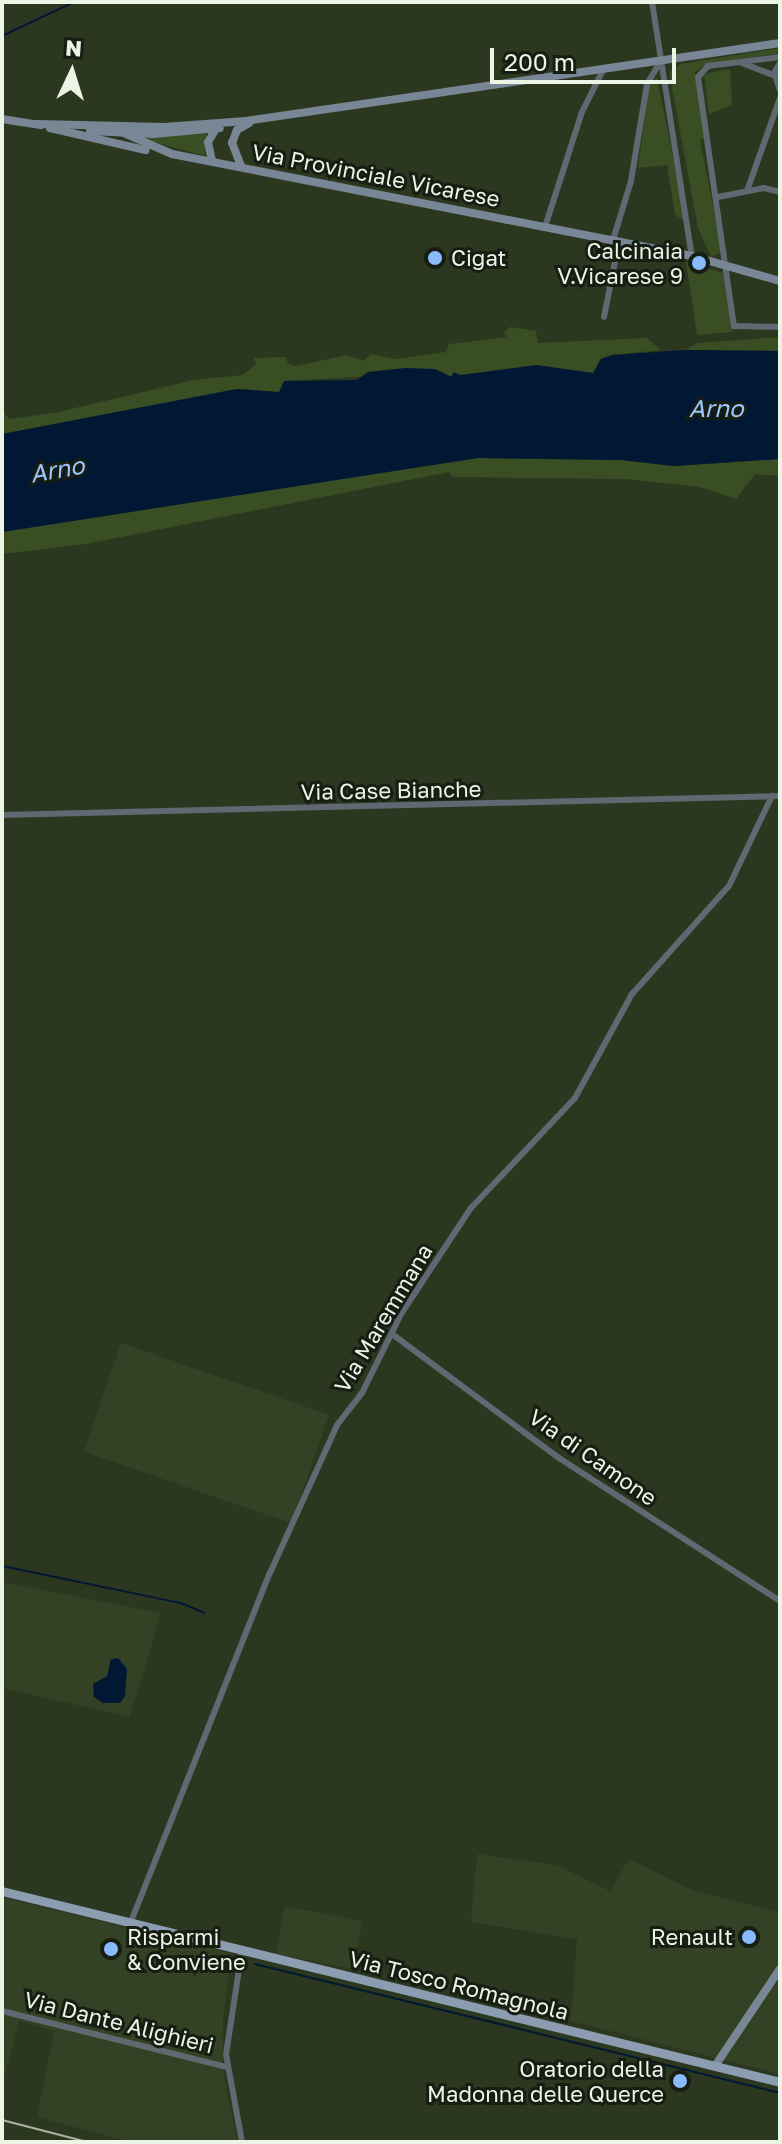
<!DOCTYPE html>
<html>
<head>
<meta charset="utf-8">
<style>
  body { margin:0 }
  #map { position:relative; width:782px; height:2144px; overflow:hidden; background:#2c3720; font-family:"Golos Text",sans-serif }
  div>[style] { position:absolute }
  .built>* { inset:0; background:#334124; transform-origin:0 0 }
  .green>* { inset:0; background:#3a4e24 }
  .water>* { inset:0; background:#011835 }
  .stream>* { height:2px; margin:-1px; padding:0 1px; transform-origin:1px; border-radius:1px; background:#011835 }
  .street>* { height:6px; margin:-3px; padding:0 3px; transform-origin:3px; border-radius:3px; background:#606872 }
  .secondary>* { height:8px; margin:-4px; padding:0 4px; transform-origin:4px; border-radius:4px; background:#798696 }
  .primary>* { height:9px; margin:-4.5px; padding:0 4.5px; transform-origin:4.5px; border-radius:4.5px; background:#8c9cb1 }
  .rail>* { height:2px; margin:-1px; padding:0 1px; transform-origin:1px; border-radius:1px; background:#aab3a2 }
  .dots>* { width:22px; height:22px; translate:-50% -50%; box-sizing:border-box; border:4px solid #171d12; border-radius:50% }
  span { translate:-50% -50%; white-space:nowrap; text-align:center; line-height:1.15; -webkit-text-stroke:6px #171d12; paint-order:stroke }
  .street-label { font-size:22px; color:#ecf4e5 }
  .poi-label { font-size:22px; color:#ecf4e5 }
  .right { translate:-100% -50%; text-align:right }
  .left { translate:0 -50%; text-align:left }
  .water-label { font-size:24px; color:#9bc7fc; font-style:italic }
  .frame { position:absolute; inset:0; border:4px solid #ecf4e5; pointer-events:none }
  .north { position:absolute; left:32px; top:32px; width:80px; height:80px; -webkit-text-stroke:6px #171d12; paint-order:stroke; rotate:4deg; font-size:22px; font-weight:700; line-height:32px; text-align:center; color:#ecf4e5 }
  .north::after { content:''; display:block; margin:auto; width:28px; height:36px; background:#ecf4e5; clip-path:polygon(50% 0,100% 100%,50% 72%,0 100%) }
  .scale { position:absolute; left:490px; top:48px; width:186px; height:36px; box-sizing:border-box; border:4px solid #ecf4e5; border-top:0; padding-left:10px; font-size:24px; line-height:28px; white-space:nowrap; color:#ecf4e5; -webkit-text-stroke:6px #171d12; paint-order:stroke }
</style>
</head>
<body>
<div id="map">
  <div class="built">
    <i style="left:121px;top:1343px;width:220px;height:115px;rotate:19deg"></i>
    <i style="clip-path:polygon(2px 1582px,161px 1613px,130px 1717px,2px 1688px)"></i>
    <i style="clip-path:polygon(477px 1854px,556px 1865px,610px 1891px,629px 1859px,692px 1890px,780px 1912px,780px 2074px,571px 2021px,577px 1939px,471px 1922px)"></i>
    <i style="clip-path:polygon(2px 1897px,226px 1952px,230px 1968px,223px 2016px,223px 2071px,237px 2142px,130px 2142px,37px 2117px,54px 2031px,19px 2021px,2px 2085px)"></i>
    <i style="left:285px;top:1906px;width:79px;height:49px;rotate:11deg"></i>
  </div>
  <div class="green">
    <i style="clip-path:polygon(780px 48px,780px 53px,706px 64px,695px 72px,704px 139px,700px 140px,722px 252px,711px 257px,698px 228px,669px 72px,681px 64px)"></i>
    <i style="clip-path:polygon(730px 69px,732px 105px,709px 114px,704px 74px)"></i>
    <i style="clip-path:polygon(657px 77px,685px 218px,681px 219px,675px 214px,667px 165px,638px 168px,649px 85px)"></i>
    <i style="clip-path:polygon(206px 134px,205px 156px,136px 137px)"></i>
    <i style="clip-path:polygon(686px 262px,723px 273px,732px 332px,697px 335px)"></i>
    <i style="clip-path:polygon(510px 327px,536px 331px,538px 343px,647px 338px,661px 350px,612px 355px,600px 359px,593px 373px,534px 367px,452px 377px,443px 372px,285px 381px,279px 392px,237px 389px,2px 434px,2px 410px,9px 419px,54px 413px,194px 380px,243px 375px,256px 364px,254px 358px,286px 357px,288px 364px,296px 366px,347px 355px,364px 361px,371px 354px,395px 359px,446px 352px,449px 344px,507px 337px,504px 332px)"></i>
    <i style="clip-path:polygon(780px 337px,780px 351px,685px 350px,697px 343px)"></i>
    <i style="clip-path:polygon(478px 458px,621px 460px,674px 466px,780px 459px,780px 476px,755px 474px,736px 499px,700px 487px,626px 479px,453px 477px,449px 472px,86px 544px,2px 554px,2px 532px)"></i>
  </div>
  <div class="water">
    <i style="clip-path:polygon(685px 350px,780px 351px,780px 459px,674px 466px,621px 460px,478px 458px,2px 532px,2px 434px,237px 389px,279px 392px,284px 381px,357px 380px,368px 372px,405px 368px,435px 369px,451px 377px,454px 372px,460px 375px,537px 365px,593px 373px,601px 359px,612px 355px)"></i>
    <i style="clip-path:polygon(118px 1658px,127px 1669px,125px 1696px,120px 1703px,103px 1703px,94px 1697px,93px 1684px,107px 1676px,111px 1659px)"></i>
  </div>
  <div class="stream">
    <i style="left:2px;top:36px;width:80px;rotate:-25.3deg"></i>
    <i style="left:2px;top:1566px;width:183px;rotate:11.7deg"></i>
    <i style="left:181px;top:1603px;width:25px;rotate:23deg"></i>
    <i style="left:255px;top:1964px;width:541px;rotate:13.8deg"></i>
  </div>
  <div class="street">
    <i style="left:652px;top:2px;width:257px;rotate:81.1deg"></i>
    <i style="left:780px;top:57px;width:73px;rotate:172.9deg"></i>
    <i style="left:708px;top:66px;width:15px;rotate:132deg"></i>
    <i style="left:698px;top:77px;width:252px;rotate:81.8deg"></i>
    <i style="left:734px;top:326px;width:46px;rotate:1.2deg"></i>
    <i style="left:742px;top:63px;width:33px;rotate:21deg"></i>
    <i style="left:773px;top:75px;width:14px;rotate:-60deg"></i>
    <i style="left:775px;top:75px;width:16px;rotate:72deg"></i>
    <i style="left:747px;top:191px;width:99px;rotate:-70.5deg"></i>
    <i style="left:718px;top:197px;width:47px;rotate:-11.1deg"></i>
    <i style="left:764px;top:188px;width:16px;rotate:14deg"></i>
    <i style="left:545px;top:227px;width:121px;rotate:-72.2deg"></i>
    <i style="left:582px;top:112px;width:49px;rotate:-63.4deg"></i>
    <i style="left:613px;top:240px;width:62px;rotate:-73deg"></i>
    <i style="left:631px;top:181px;width:98px;rotate:-80.6deg"></i>
    <i style="left:647px;top:84px;width:29px;rotate:-59deg"></i>
    <i style="left:604px;top:317px;width:77px;rotate:-78.8deg"></i>
    <i style="left:2px;top:815px;width:778px;rotate:-1.4deg"></i>
    <i style="left:392px;top:1334px;width:208px;rotate:36.6deg"></i>
    <i style="left:559px;top:1458px;width:263px;rotate:32.9deg"></i>
    <i style="left:130px;top:1924px;width:378px;rotate:-68.3deg"></i>
    <i style="left:270px;top:1573px;width:162px;rotate:-65.6deg"></i>
    <i style="left:337px;top:1425px;width:41px;rotate:-52deg"></i>
    <i style="left:362px;top:1393px;width:88px;rotate:-63.7deg"></i>
    <i style="left:401px;top:1314px;width:127px;rotate:-56.6deg"></i>
    <i style="left:471px;top:1208px;width:151px;rotate:-46.6deg"></i>
    <i style="left:575px;top:1098px;width:119px;rotate:-61.3deg"></i>
    <i style="left:632px;top:994px;width:145px;rotate:-48.1deg"></i>
    <i style="left:729px;top:886px;width:100px;rotate:-64.5deg"></i>
    <i style="left:242px;top:1950px;width:105px;rotate:98.7deg"></i>
    <i style="left:226px;top:2054px;width:89px;rotate:79.7deg"></i>
    <i style="left:2px;top:2011px;width:232px;rotate:14deg"></i>
  </div>
  <div class="secondary">
    <i style="left:2px;top:119px;width:39px;rotate:9deg"></i>
    <i style="left:37px;top:124px;width:127px;rotate:1.4deg"></i>
    <i style="left:164px;top:127px;width:82px;rotate:-4.2deg"></i>
    <i style="left:246px;top:121px;width:540px;rotate:-8.31deg"></i>
    <i style="left:50px;top:128px;width:98px;rotate:13deg"></i>
    <i style="left:117px;top:130px;width:60px;rotate:23.6deg"></i>
    <i style="left:172px;top:154px;width:530px;rotate:11.1deg"></i>
    <i style="left:692px;top:256px;width:91px;rotate:15.9deg"></i>
    <i style="left:90px;top:131px;width:63px;rotate:2.7deg"></i>
    <i style="left:153px;top:134px;width:67px;rotate:-5.1deg"></i>
    <i style="left:212px;top:161px;width:19px;rotate:-102deg"></i>
    <i style="left:208px;top:142px;width:17px;rotate:-59deg"></i>
    <i style="left:241px;top:166px;width:25px;rotate:-111deg"></i>
    <i style="left:232px;top:143px;width:14px;rotate:-69deg"></i>
    <i style="left:237px;top:130px;width:14px;rotate:-30deg"></i>
    <i style="left:715px;top:2066px;width:117px;rotate:-56.2deg"></i>
  </div>
  <div class="primary">
    <i style="left:2px;top:1891px;width:801px;rotate:13.79deg"></i>
  </div>
  <div class="rail">
    <i style="left:2px;top:2120px;width:88px;rotate:14.5deg"></i>
  </div>
  <div class="dots">
    <i style="left:435px;top:258px;background:#87bbfb"></i>
    <i style="left:699px;top:263px;background:#87bbfb"></i>
    <i style="left:749px;top:1937px;background:#87bbfb"></i>
    <i style="left:111px;top:1949px;background:#87bbfb"></i>
    <i style="left:680px;top:2081px;background:#87bbfb"></i>
  </div>
  <div class="street-label">
    <span style="left:376px;top:175px;rotate:11deg">Via Provinciale Vicarese</span>
    <span style="left:391px;top:790px;rotate:-1deg">Via Case Bianche</span>
    <span style="left:383px;top:1318px;rotate:-59deg">Via Maremmana</span>
    <span style="left:593px;top:1457px;rotate:35deg">Via di Camone</span>
    <span style="left:459px;top:1985px;rotate:14deg">Via Tosco Romagnola</span>
    <span style="left:119px;top:2022px;rotate:14deg">Via Dante Alighieri</span>
  </div>
  <div class="poi-label">
    <span class="right" style="left:683px;top:263px">Calcinaia<br>V.Vicarese 9</span>
    <span class="left" style="left:451px;top:258px">Cigat</span>
    <span class="left" style="left:127px;top:1949px">Risparmi<br>&amp; Conviene</span>
    <span class="right" style="left:733px;top:1937px">Renault</span>
    <span class="right" style="left:664px;top:2081px">Oratorio della<br>Madonna delle Querce</span>
  </div>
  <div class="water-label">
    <span style="left:716px;top:408px">Arno</span>
    <span style="left:57px;top:469px;rotate:-10deg">Arno</span>
  </div>
  <div class="frame"></div>
  <div class="north">N</div>
  <div class="scale">200 m</div>
</div>
</body>
</html>
